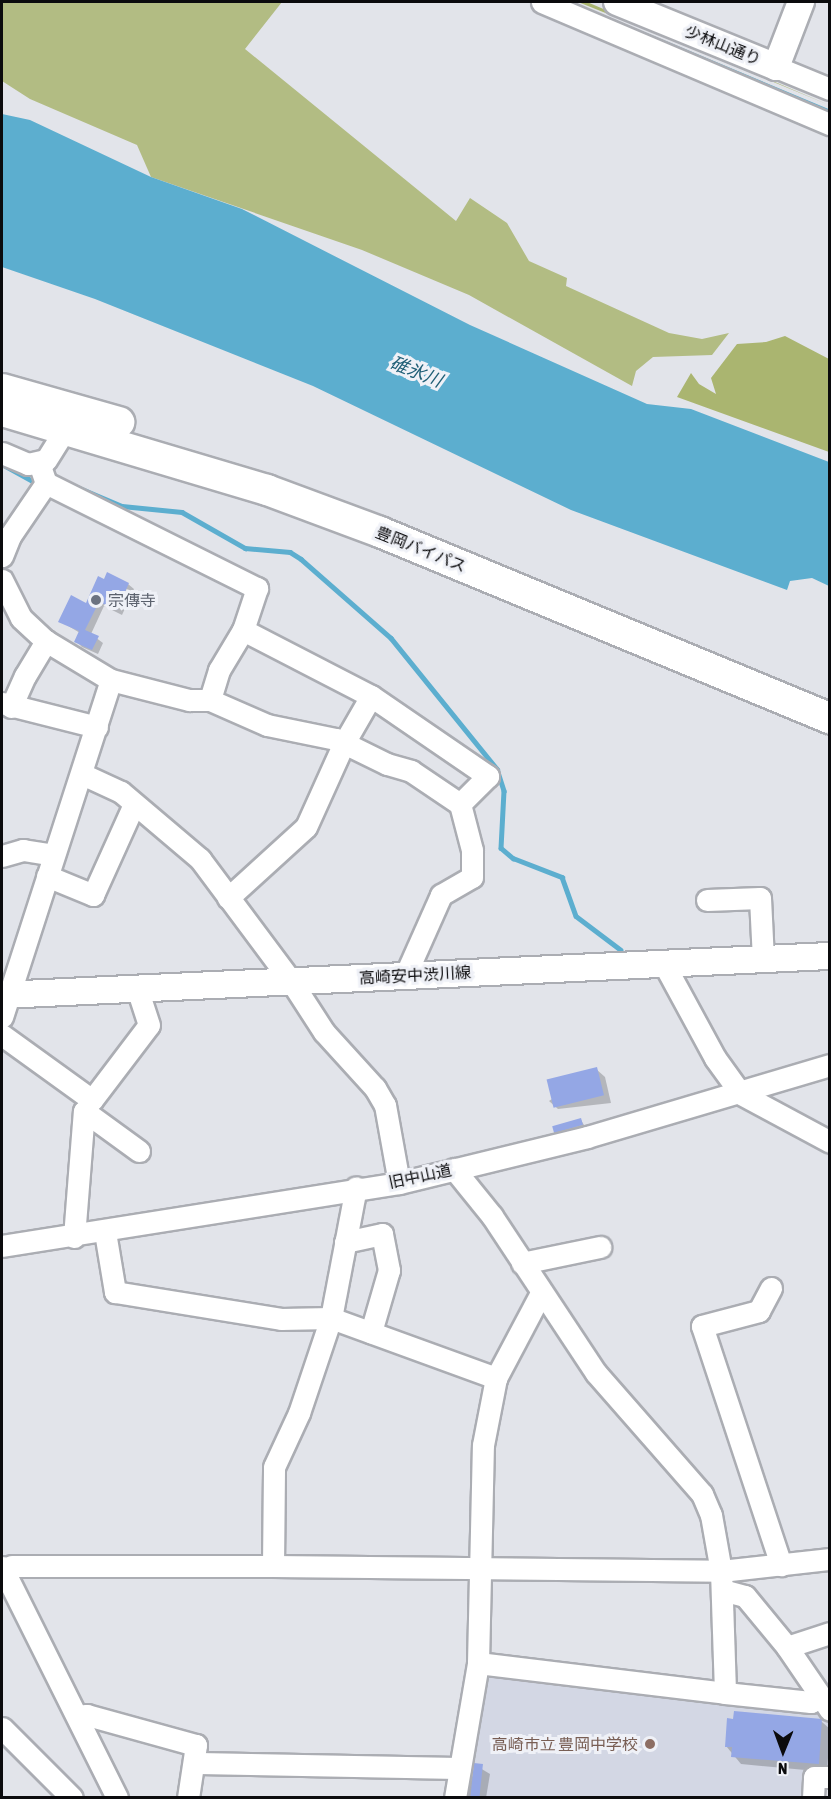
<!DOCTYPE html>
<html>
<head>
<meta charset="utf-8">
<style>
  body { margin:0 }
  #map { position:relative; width:831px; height:1799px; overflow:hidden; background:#e2e4ea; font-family:"Asap Condensed","Noto Sans JP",sans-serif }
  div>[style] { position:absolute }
  .built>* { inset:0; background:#d3d7e4 }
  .green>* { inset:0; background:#b2bc83 }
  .forest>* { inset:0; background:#aab570 }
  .water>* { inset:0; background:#5caecf }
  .shadow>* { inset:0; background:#0003 }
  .stream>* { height:4.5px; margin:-2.25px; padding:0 2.25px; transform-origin:2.25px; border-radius:2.25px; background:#5caecf }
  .building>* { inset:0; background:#94a7e5; transform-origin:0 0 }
  .roads { filter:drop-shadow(2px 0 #abadb3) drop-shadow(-2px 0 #abadb3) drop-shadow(0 2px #abadb3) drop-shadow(0 -2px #abadb3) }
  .minor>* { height:21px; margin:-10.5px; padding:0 10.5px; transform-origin:10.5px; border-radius:10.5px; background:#fff }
  .major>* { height:26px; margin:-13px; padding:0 13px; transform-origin:13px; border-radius:13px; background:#fff }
  .highway>* { height:30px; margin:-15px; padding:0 15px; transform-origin:15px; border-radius:15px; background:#fff }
  .dots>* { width:16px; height:16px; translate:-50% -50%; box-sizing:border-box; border:3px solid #eff1f7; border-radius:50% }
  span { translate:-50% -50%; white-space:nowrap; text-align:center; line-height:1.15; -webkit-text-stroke:6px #eff1f7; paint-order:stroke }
  .street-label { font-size:16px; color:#0b0b0d }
  .worship-label { font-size:16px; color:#5b616d }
  .left { translate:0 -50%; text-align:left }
  .education-label { font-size:16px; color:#785e54 }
  .right { translate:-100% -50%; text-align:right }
  .water-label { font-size:18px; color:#205f77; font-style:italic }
  .frame { position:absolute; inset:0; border:3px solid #0b0b0d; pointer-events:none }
  .north { position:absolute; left:753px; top:1721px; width:60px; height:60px; -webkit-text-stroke:4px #eff1f7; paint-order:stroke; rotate:181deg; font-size:16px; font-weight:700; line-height:24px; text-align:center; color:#0b0b0d }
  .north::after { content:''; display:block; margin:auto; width:21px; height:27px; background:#0b0b0d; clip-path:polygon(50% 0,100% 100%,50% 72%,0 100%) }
</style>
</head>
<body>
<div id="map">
  <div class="built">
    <i style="clip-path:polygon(484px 1672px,820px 1711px,829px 1724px,829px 1769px,809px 1797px,461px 1798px)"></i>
  </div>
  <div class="green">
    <i style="clip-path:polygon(2px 2px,282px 2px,245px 49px,456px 221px,470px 198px,507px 223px,529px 261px,567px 278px,566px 286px,669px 333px,702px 339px,729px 333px,712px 355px,653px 357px,636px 371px,632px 386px,469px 295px,362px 250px,151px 177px,137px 145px,30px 99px,2px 81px)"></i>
  </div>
  <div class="forest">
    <i style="clip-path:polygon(578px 2px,587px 2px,829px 105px,623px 20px)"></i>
    <i style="clip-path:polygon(785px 336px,829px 359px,829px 452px,677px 397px,691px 373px,699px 384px,716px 394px,711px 378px,737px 344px,766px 342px)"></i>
  </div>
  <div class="water">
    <i style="clip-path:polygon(2px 114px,30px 120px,151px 177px,242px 209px,470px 325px,647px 404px,691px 409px,829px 462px,829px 586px,812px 578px,790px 581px,787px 590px,571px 510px,313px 386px,95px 299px,2px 267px)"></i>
  </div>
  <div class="shadow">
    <i style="clip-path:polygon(128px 584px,134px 589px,122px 615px,104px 606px,91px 634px,103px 643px,98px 654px,82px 647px,76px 641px,80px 633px,60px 621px)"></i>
    <i style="clip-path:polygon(596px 1069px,605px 1077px,611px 1103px,558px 1109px,549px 1101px)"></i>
    <i style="clip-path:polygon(581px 1120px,587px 1130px,561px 1137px,555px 1131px)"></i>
    <i style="clip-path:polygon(736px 1712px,822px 1722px,830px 1729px,827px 1772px,741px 1764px,726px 1746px)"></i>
    <i style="clip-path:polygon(475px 1765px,490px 1774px,486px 1798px,467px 1798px)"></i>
  </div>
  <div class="stream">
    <i style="left:603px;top:17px;width:244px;rotate:22.7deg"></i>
    <i style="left:2px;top:464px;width:41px;rotate:29.1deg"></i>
    <i style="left:70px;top:484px;width:56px;rotate:22.9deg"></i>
    <i style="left:122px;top:506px;width:60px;rotate:5.7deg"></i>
    <i style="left:182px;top:512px;width:73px;rotate:29.7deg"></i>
    <i style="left:245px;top:548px;width:45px;rotate:5.1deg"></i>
    <i style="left:290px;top:552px;width:13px;rotate:32deg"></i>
    <i style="left:301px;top:559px;width:120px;rotate:41.3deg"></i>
    <i style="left:391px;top:638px;width:169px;rotate:51deg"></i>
    <i style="left:497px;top:769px;width:23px;rotate:72deg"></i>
    <i style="left:504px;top:791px;width:57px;rotate:93deg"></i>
    <i style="left:501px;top:848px;width:16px;rotate:40deg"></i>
    <i style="left:513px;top:858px;width:53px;rotate:21.2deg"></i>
    <i style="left:562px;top:877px;width:41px;rotate:70.3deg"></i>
    <i style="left:576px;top:916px;width:56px;rotate:37.1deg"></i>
  </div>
  <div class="building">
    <i style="clip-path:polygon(107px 572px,129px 583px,117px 610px,99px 602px,85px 630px,99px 636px,92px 650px,74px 642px,79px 631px,58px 622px,71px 595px,86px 603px,98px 576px,104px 579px)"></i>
    <i style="left:597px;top:1067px;width:29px;height:52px;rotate:76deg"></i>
    <i style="left:581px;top:1118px;width:7px;height:30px;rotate:74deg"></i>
    <i style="clip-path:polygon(734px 1711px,822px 1719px,819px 1764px,731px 1757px,732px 1747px,725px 1747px,727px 1718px,733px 1719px)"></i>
    <i style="left:474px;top:1763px;width:9px;height:35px;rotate:6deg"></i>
  </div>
  <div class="roads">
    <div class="minor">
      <i style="left:542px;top:2px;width:313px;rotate:23deg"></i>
      <i style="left:776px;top:67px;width:58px;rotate:22.2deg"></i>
      <i style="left:2px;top:453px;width:28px;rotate:23deg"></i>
      <i style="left:28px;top:464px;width:18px;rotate:-13deg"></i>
      <i style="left:46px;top:460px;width:47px;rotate:-58deg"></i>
      <i style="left:39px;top:463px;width:21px;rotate:71deg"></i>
      <i style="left:46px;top:483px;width:236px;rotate:26.5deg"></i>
      <i style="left:257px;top:588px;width:44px;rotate:108.4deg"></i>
      <i style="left:243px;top:630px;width:47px;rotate:121deg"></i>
      <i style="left:219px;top:670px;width:31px;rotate:107deg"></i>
      <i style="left:2px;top:556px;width:22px;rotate:-68deg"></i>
      <i style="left:10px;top:536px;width:64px;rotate:-55.8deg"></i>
      <i style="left:2px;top:580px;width:42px;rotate:63.4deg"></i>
      <i style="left:21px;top:618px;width:34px;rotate:43deg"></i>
      <i style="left:46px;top:641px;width:76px;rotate:31deg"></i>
      <i style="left:111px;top:680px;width:81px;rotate:14.4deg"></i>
      <i style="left:189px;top:700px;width:21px"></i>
      <i style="left:210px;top:700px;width:62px;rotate:23.7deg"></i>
      <i style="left:267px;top:725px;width:70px;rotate:11.5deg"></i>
      <i style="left:336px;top:739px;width:57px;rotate:26.1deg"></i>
      <i style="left:387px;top:764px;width:25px;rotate:16deg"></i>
      <i style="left:411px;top:771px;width:59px;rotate:34deg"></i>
      <i style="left:460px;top:804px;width:48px;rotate:75.4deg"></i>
      <i style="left:472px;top:850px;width:27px;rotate:90deg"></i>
      <i style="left:472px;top:877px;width:36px;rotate:150deg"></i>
      <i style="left:441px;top:895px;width:89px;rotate:114deg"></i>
      <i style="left:243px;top:630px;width:144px;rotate:27.3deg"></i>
      <i style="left:371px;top:696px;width:142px;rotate:34.4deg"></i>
      <i style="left:488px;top:776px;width:40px;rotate:135deg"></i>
      <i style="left:2px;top:703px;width:98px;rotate:14.2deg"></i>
      <i style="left:11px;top:707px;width:34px;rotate:-66deg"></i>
      <i style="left:25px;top:676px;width:41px;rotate:-59deg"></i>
      <i style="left:82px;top:774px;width:43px;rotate:24.8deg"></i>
      <i style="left:121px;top:792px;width:104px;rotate:40.3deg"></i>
      <i style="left:200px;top:859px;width:152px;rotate:53.3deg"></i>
      <i style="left:291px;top:981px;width:61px;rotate:57.1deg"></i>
      <i style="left:324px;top:1032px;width:76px;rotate:47.7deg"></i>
      <i style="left:375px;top:1088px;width:20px;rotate:60deg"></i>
      <i style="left:385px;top:1105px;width:79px;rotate:79.8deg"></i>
      <i style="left:2px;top:856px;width:22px;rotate:-16deg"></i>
      <i style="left:23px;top:850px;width:31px;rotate:9deg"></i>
      <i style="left:47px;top:876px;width:50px;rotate:22.4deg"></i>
      <i style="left:93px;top:895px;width:100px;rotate:-65.7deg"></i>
      <i style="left:228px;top:898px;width:105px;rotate:-42.3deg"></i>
      <i style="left:306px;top:827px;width:92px;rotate:-65.7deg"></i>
      <i style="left:344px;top:743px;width:54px;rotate:-60.1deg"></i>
      <i style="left:707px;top:900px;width:53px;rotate:-2.2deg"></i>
      <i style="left:760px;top:898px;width:61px;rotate:87.2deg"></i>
      <i style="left:664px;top:964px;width:107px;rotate:61.5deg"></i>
      <i style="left:715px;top:1058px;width:44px;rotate:54.2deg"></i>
      <i style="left:741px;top:1094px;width:101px;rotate:28.3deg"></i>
      <i style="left:2px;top:1017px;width:354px;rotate:-72.1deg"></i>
      <i style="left:2px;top:1035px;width:111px;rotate:35.8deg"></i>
      <i style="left:92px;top:1100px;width:94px;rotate:-52.8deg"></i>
      <i style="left:149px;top:1025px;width:39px;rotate:-108deg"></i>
      <i style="left:454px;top:1169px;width:60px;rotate:51deg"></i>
      <i style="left:492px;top:1216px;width:188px;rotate:56.5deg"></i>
      <i style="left:596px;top:1373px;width:161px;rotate:48.8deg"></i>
      <i style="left:702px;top:1494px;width:23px;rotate:67deg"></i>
      <i style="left:711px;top:1515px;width:57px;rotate:79.9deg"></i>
      <i style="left:721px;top:1571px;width:122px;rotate:88.1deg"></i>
      <i style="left:105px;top:1232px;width:61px;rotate:80.5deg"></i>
      <i style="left:115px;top:1292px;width:168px;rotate:9.2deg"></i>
      <i style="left:281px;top:1319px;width:50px;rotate:-1.1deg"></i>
      <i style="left:331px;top:1318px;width:176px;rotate:20deg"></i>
      <i style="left:74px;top:1237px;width:126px;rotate:-85.5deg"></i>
      <i style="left:84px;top:1111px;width:68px;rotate:36deg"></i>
      <i style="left:345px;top:1242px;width:38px;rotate:-12deg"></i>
      <i style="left:382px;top:1234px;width:37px;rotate:79deg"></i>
      <i style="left:389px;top:1270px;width:65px;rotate:106.2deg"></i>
      <i style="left:2px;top:1246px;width:402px;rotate:-9deg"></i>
      <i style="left:399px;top:1183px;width:194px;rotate:-13.7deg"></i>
      <i style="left:587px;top:1137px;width:253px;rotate:-16.5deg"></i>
      <i style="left:522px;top:1263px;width:80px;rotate:-11.6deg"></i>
      <i style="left:771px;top:1288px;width:26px;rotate:118deg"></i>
      <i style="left:759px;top:1311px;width:59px;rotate:165.3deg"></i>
      <i style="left:702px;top:1326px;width:252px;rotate:71.7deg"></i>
      <i style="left:273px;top:1566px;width:99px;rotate:-89.4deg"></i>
      <i style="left:274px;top:1467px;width:60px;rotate:-65.2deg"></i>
      <i style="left:299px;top:1413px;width:100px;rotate:-71.4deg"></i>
      <i style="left:331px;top:1318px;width:133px;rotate:-79.2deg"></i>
      <i style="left:2px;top:1567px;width:258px;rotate:63.5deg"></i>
      <i style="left:3px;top:1569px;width:9px;rotate:-18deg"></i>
      <i style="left:12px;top:1566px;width:261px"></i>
      <i style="left:273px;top:1566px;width:448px;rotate:0.6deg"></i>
      <i style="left:721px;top:1571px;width:110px;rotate:-6.3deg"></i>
      <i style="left:722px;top:1590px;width:24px;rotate:15deg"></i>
      <i style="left:745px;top:1596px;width:66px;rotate:50.5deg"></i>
      <i style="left:787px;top:1647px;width:76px;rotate:55.7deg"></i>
      <i style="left:787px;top:1647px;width:45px;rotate:-18deg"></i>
      <i style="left:478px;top:1663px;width:249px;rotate:6.9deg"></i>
      <i style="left:725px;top:1693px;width:86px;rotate:6deg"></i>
      <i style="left:811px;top:1702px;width:10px;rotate:-29deg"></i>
      <i style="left:77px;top:1716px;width:10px;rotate:-6deg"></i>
      <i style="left:87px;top:1715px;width:113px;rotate:15.4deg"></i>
      <i style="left:196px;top:1745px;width:54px;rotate:98.6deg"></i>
      <i style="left:2px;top:1728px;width:99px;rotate:45deg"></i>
      <i style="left:196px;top:1763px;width:264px;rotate:1.1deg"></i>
      <i style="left:455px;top:1798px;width:137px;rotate:-80.3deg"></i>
      <i style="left:478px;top:1663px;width:218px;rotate:-88.7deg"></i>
      <i style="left:483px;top:1445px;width:68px;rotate:-79deg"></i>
      <i style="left:496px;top:1378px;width:96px;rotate:-62.1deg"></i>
      <i style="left:813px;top:1798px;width:21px;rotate:-87deg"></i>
      <i style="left:814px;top:1777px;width:16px"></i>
    </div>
    <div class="major">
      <i style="left:617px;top:2px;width:172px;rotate:22.2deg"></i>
      <i style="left:776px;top:67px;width:70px;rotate:-69deg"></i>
      <i style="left:2px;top:995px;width:829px;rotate:-2.7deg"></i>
    </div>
    <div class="highway">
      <i style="left:2px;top:389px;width:122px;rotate:15.8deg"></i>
      <i style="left:2px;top:411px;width:277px;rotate:16.6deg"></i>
      <i style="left:267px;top:490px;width:121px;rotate:20.4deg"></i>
      <i style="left:380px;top:532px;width:487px;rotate:22.5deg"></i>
    </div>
  </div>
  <div class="dots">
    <i style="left:96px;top:600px;background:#6b7280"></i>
    <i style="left:650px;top:1744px;background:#8d6e63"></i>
  </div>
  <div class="street-label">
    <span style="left:723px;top:45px;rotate:22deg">少林山通り</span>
    <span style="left:421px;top:549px;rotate:22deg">豊岡バイパス</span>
    <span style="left:415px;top:975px;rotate:-3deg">高崎安中渋川線</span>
    <span style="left:420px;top:1176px;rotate:-12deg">旧中山道</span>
  </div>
  <div class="worship-label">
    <span class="left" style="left:108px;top:600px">宗傳寺</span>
  </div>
  <div class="education-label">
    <span class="right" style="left:638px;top:1744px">高崎市立 豊岡中学校</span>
  </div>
  <div class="water-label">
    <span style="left:416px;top:372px;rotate:22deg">碓氷川</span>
  </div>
  <div class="frame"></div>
  <div class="north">N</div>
</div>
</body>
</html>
